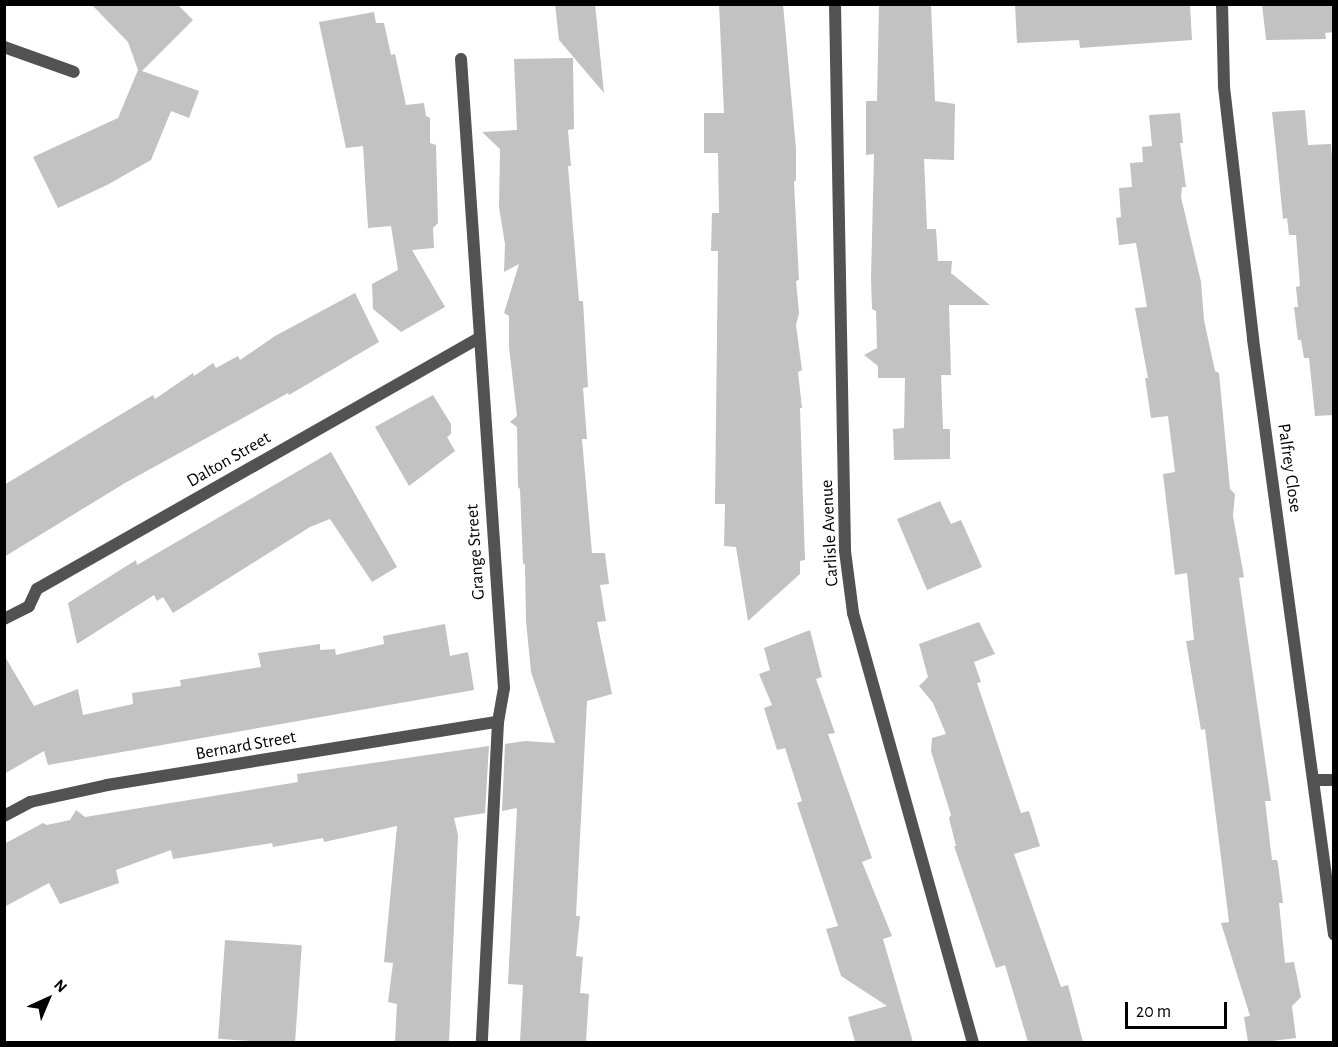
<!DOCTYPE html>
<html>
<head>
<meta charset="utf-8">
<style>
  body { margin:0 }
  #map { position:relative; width:1338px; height:1047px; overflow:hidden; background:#fff; font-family:"Alegreya Sans",sans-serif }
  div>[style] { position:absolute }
  .building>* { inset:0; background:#c2c2c2; transform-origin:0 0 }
  .minor>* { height:12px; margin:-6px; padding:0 6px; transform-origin:6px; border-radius:6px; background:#525252 }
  span { translate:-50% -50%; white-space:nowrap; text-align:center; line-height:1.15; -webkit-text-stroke:4.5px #fff; paint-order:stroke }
  .street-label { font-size:18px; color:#000 }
  .frame { position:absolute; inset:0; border:6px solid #000; pointer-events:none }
  .north { position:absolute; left:18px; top:969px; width:60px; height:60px; -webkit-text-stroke:4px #fff; paint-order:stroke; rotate:44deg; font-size:16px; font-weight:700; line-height:24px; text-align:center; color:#000 }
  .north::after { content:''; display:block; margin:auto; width:21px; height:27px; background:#000; clip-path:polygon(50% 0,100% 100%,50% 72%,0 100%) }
  .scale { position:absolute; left:1125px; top:1002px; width:102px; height:27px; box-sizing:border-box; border:3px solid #000; border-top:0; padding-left:8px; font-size:18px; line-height:21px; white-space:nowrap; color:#000; -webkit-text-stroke:4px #fff; paint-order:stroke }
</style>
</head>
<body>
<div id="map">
  <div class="building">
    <i style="clip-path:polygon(91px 4px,177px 4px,193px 20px,142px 71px,199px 91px,189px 118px,171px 111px,151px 160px,107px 185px,58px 208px,33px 157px,118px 118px,138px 70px,128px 42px)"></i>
    <i style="clip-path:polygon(555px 4px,595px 4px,604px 93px,559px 40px)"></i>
    <i style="clip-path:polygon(719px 4px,783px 4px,796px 149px,796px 180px,794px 182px,799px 280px,796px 281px,799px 313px,796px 325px,802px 370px,798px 372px,802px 408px,800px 408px,805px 560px,800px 561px,800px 574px,748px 621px,736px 547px,724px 546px,725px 504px,715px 504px,718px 251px,711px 251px,712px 213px,719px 213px,718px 153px,704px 153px,704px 113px,724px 113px)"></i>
    <i style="clip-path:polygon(879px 4px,931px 4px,935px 101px,955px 104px,954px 160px,924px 159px,927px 229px,936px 229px,938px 261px,952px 261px,951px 273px,990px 305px,949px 305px,951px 375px,941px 375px,943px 429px,950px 429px,950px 459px,894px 460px,893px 429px,904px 428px,905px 378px,878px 378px,878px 366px,864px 355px,877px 348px,876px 311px,872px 309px,871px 279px,874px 154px,866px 155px,866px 101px,877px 101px)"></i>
    <i style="clip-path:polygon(1015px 4px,1190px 4px,1192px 40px,1080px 48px,1079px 40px,1017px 43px)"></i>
    <i style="clip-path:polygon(1262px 4px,1334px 4px,1334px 32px,1325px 33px,1326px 39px,1266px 40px)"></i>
    <i style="clip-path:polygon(374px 12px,376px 23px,384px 23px,391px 55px,395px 54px,406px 105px,424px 103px,426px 116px,430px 118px,430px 143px,436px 145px,438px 223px,433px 228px,434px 248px,412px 250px,445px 307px,401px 332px,373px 309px,372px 284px,398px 270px,391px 226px,368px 228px,363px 146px,346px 148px,319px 22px)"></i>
    <i style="clip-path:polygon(573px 58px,574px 129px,568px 130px,571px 166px,568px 166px,579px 301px,583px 301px,588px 387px,583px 388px,587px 439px,582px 439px,592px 553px,605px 553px,609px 584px,600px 585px,606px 621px,597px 622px,612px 694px,587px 701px,576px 916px,580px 916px,576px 956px,583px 957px,580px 993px,589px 994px,586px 1042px,520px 1042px,523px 985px,508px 984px,517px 808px,502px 811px,505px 744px,525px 741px,555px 743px,531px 672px,526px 621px,525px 565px,523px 563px,520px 489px,518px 487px,517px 427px,510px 422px,517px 416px,509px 347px,509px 316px,504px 313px,519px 264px,504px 272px,505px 244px,499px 207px,500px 149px,482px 132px,517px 130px,514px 59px)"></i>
    <i style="clip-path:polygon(1305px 110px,1308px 145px,1331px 144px,1334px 183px,1334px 415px,1315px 416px,1309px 358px,1304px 358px,1301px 340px,1298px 340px,1294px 307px,1298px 307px,1296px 287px,1300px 286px,1296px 235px,1289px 235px,1287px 218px,1283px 219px,1275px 139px,1272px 112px)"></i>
    <i style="clip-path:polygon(1180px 113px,1183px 143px,1180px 143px,1186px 187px,1182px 187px,1181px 197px,1201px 282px,1204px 320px,1215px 371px,1219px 373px,1230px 489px,1235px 494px,1233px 516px,1244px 577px,1239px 578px,1271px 801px,1265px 801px,1272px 860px,1277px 860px,1278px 864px,1283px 903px,1279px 903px,1285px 963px,1294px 962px,1301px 997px,1292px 1006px,1296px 1038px,1264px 1042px,1248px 1042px,1244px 1017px,1250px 1016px,1221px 923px,1229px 922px,1205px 729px,1201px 730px,1186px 641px,1194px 640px,1187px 573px,1175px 575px,1163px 474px,1175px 472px,1168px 416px,1151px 418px,1145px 378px,1148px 378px,1135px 308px,1147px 307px,1136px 243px,1119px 245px,1116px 218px,1121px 217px,1119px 188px,1132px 187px,1130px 163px,1143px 162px,1142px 147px,1152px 146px,1149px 115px)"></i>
    <i style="clip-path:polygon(355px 293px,379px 342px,289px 395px,288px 393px,125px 483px,4px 557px,4px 485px,153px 395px,155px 399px,193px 373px,194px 376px,213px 363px,216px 368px,238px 356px,240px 360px,275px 336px)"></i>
    <i style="clip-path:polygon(433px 395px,451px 424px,451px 434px,447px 437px,455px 451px,409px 486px,375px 427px)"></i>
    <i style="clip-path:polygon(331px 452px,397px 567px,372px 582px,330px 519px,310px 527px,173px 613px,163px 597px,157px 601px,154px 595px,77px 644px,68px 603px,136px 560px,137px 565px)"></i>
    <i style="clip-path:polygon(940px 501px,951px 524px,961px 520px,982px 567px,927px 590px,897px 519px)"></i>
    <i style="clip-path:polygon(979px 622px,995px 654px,974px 662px,981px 682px,977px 683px,1021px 813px,1029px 811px,1040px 846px,1014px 854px,1061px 987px,1068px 985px,1083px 1042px,1028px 1042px,1005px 965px,996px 968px,954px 846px,956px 846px,949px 818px,951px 815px,931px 751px,932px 738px,946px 734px,933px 703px,919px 686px,928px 677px,919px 644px)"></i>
    <i style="clip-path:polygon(445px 624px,450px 656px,468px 652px,474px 690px,48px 765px,44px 751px,4px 774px,4px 655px,34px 706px,78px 689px,83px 715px,133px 704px,132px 693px,181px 686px,180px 680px,261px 667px,258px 653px,320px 644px,320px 650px,335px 649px,336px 655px,384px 644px,383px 636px)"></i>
    <i style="clip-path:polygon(810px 630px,822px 677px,816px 679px,835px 733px,828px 734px,872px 858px,862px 862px,892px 936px,883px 939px,913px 1042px,855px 1042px,848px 1017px,887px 1006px,841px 976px,826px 929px,838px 926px,797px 803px,802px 801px,785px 748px,777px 750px,764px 708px,772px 705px,759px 674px,770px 670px,764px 648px)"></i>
    <i style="clip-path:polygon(489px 746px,485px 813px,454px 818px,458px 835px,449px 1042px,395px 1042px,397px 1004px,388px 1002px,393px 963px,384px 962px,397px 826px,324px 842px,323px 838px,273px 847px,272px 843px,173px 859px,171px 850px,116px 870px,119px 883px,60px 904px,49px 883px,4px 907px,4px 844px,43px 823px,47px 825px,70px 820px,76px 810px,85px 817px,298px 782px,297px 774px)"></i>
    <i style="left:225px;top:940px;width:77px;height:99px;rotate:4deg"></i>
  </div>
  <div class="minor">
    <i style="left:835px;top:4px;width:547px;rotate:88.95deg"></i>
    <i style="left:845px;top:551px;width:63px;rotate:82.6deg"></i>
    <i style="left:853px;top:613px;width:445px;rotate:74.4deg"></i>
    <i style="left:1222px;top:4px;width:83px;rotate:88.6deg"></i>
    <i style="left:1224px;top:87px;width:254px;rotate:83.4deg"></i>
    <i style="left:1253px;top:339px;width:601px;rotate:82.26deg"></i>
    <i style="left:4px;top:47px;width:74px;rotate:19.7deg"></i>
    <i style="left:461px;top:59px;width:630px;rotate:86.09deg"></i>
    <i style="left:504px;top:688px;width:35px;rotate:100deg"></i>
    <i style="left:498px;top:722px;width:320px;rotate:92.9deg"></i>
    <i style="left:4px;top:619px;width:28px;rotate:-27deg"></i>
    <i style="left:29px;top:606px;width:19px;rotate:-65deg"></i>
    <i style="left:37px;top:589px;width:508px;rotate:-29.59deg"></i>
    <i style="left:1314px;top:780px;width:20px"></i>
    <i style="left:4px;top:816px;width:30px;rotate:-28deg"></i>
    <i style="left:30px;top:802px;width:79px;rotate:-12.4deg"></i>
    <i style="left:107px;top:785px;width:396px;rotate:-9.2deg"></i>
  </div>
  <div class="street-label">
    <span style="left:229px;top:460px;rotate:-30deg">Dalton Street</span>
    <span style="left:1289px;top:468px;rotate:82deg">Palfrey Close</span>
    <span style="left:830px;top:533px;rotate:-93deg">Carlisle Avenue</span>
    <span style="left:476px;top:552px;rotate:-94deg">Grange Street</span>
    <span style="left:246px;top:746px;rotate:-10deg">Bernard Street</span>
  </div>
  <div class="frame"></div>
  <div class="north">N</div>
  <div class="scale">20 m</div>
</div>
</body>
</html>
